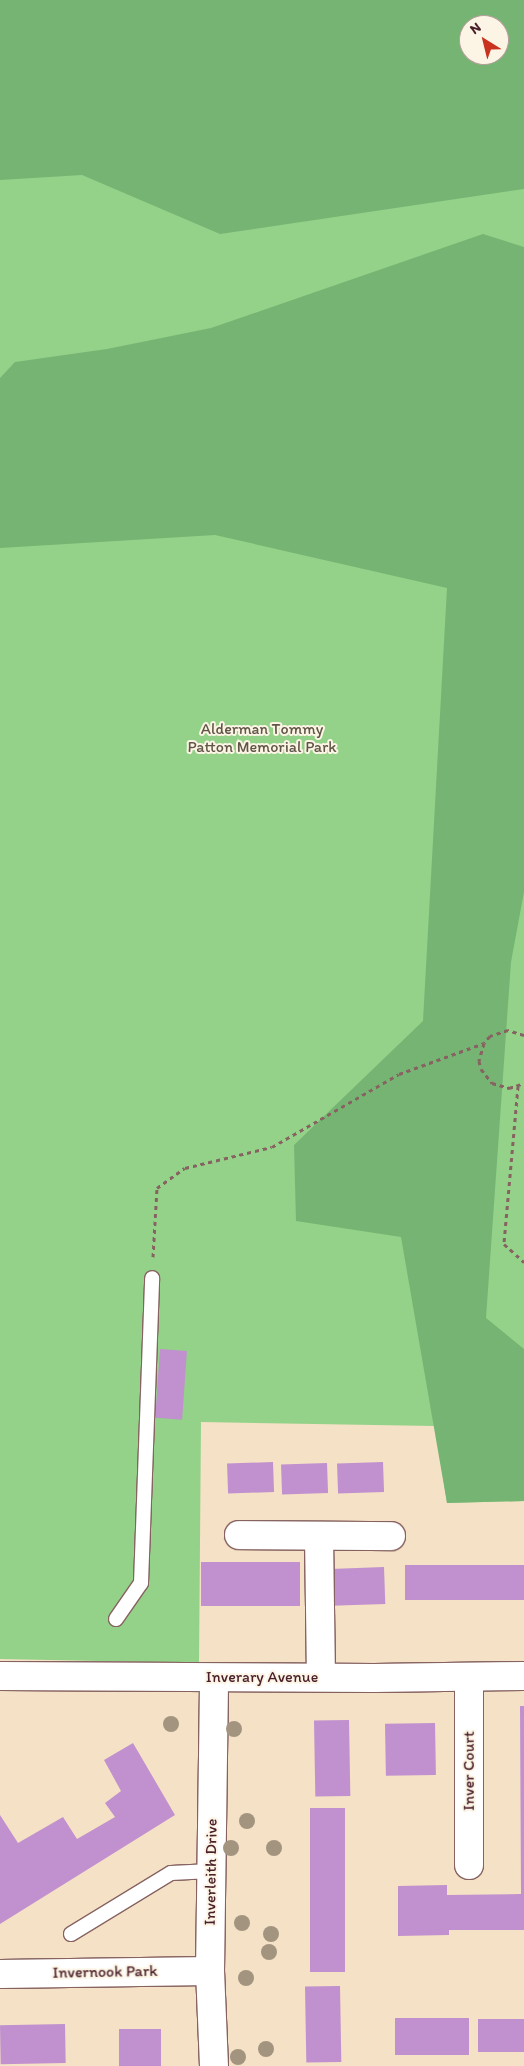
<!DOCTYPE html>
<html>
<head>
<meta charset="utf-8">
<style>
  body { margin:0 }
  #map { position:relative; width:524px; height:2066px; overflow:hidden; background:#f5e1c6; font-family:Itim,sans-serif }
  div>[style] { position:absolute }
  .green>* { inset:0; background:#93d288 }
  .forest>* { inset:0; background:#76b474 }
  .building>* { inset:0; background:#c091ce; transform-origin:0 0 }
  .path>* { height:3px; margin-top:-1.5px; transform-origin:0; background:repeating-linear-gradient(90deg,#866361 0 4px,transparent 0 8px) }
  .roads { filter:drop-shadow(1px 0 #866361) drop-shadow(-1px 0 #866361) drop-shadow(0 1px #866361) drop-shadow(0 -1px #866361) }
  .lane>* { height:14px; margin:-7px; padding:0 7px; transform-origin:7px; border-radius:7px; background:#fff }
  .street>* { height:28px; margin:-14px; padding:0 14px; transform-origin:14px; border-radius:14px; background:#fff }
  .trees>* { width:16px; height:16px; margin:-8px; border-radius:50%; background:#a39480 }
  span { translate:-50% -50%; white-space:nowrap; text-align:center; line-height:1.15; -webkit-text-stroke:4px #fcf5e5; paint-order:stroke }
  .park-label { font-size:16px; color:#605547 }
  .street-label { font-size:16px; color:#4a1f2b }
  .north { position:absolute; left:459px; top:15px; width:50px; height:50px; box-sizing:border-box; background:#fcf5e5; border:1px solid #b59f9b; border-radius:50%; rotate:324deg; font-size:14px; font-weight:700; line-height:20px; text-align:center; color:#4a1f2b }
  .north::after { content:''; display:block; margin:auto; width:18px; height:22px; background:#c8321e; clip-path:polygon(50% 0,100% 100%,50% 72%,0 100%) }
</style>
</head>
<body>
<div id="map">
  <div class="green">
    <i style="clip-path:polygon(evenodd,0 0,524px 0,524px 1501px,447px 1503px,435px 1426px,201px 1422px,199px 1663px,0 1659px,0 0,469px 25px,499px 25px,499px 55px,469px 55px,469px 25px)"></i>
  </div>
  <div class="forest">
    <i style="clip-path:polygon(evenodd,0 0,524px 0,524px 189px,220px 234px,82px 175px,0 180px,0 0,469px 25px,499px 25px,499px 55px,469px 55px,469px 25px)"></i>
    <i style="clip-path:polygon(483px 234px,524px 247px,524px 892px,511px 962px,486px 1318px,524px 1349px,524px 1501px,447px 1503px,401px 1237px,296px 1221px,294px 1145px,423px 1021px,447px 588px,215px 535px,0 548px,0 378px,15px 362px,107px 349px,211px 328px)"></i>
  </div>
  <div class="building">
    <i style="left:160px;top:1349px;width:27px;height:69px;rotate:4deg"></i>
    <i style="left:273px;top:1462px;width:30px;height:46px;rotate:88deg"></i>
    <i style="left:383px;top:1462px;width:30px;height:46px;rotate:88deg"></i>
    <i style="left:327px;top:1463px;width:30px;height:46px;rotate:88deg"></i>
    <i style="left:201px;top:1562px;width:99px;height:44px"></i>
    <i style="left:405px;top:1565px;width:119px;height:35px"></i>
    <i style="left:384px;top:1567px;width:37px;height:54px;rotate:88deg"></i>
    <i style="clip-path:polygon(520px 1706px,524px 1706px,524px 1930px,449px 1930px,449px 1935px,398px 1936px,398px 1886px,447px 1885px,447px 1895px,521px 1894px)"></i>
    <i style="left:349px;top:1720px;width:76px;height:35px;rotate:89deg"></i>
    <i style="left:435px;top:1723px;width:52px;height:50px;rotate:89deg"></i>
    <i style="clip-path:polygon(133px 1743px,175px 1815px,0 1924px,0 1815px,18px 1843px,63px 1817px,77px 1839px,115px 1817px,105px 1803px,121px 1791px,104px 1760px)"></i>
    <i style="left:310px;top:1808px;width:35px;height:164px"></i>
    <i style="left:340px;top:1986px;width:76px;height:35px;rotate:89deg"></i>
    <i style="left:395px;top:2018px;width:74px;height:37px"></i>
    <i style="left:524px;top:2019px;width:33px;height:46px;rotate:90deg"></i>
    <i style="left:65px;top:2024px;width:39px;height:65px;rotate:89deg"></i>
    <i style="left:119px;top:2029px;width:42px;height:37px"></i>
  </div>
  <div class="path">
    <i style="left:524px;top:1035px;width:17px;rotate:-163deg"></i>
    <i style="left:508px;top:1030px;width:19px;rotate:162deg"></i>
    <i style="left:490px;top:1036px;width:9px;rotate:131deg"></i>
    <i style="left:484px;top:1043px;width:19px;rotate:106deg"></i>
    <i style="left:479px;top:1061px;width:8px;rotate:76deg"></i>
    <i style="left:481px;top:1069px;width:18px;rotate:52deg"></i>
    <i style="left:492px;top:1083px;width:18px;rotate:16deg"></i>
    <i style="left:509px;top:1088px;width:16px;rotate:-18deg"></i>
    <i style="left:518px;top:1086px;width:159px;rotate:95.1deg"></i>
    <i style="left:504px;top:1244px;width:27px;rotate:42deg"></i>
    <i style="left:153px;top:1257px;width:69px;rotate:-86.7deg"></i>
    <i style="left:157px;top:1188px;width:34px;rotate:-36deg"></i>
    <i style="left:185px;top:1168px;width:89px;rotate:-13.6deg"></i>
    <i style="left:272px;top:1147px;width:146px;rotate:-29.9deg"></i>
    <i style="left:399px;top:1074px;width:90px;rotate:-20deg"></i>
  </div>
  <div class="roads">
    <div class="lane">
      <i style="left:116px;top:1619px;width:44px;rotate:-55.2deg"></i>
      <i style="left:141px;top:1583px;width:305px;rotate:-87.9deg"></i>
      <i style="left:71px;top:1934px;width:117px;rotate:-31.4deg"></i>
      <i style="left:171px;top:1873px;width:40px;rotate:-2.9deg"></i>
    </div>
    <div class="street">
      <i style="left:239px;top:1535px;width:152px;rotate:0.4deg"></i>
      <i style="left:319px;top:1536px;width:140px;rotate:89.2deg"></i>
      <i style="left:0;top:1676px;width:374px;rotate:0.3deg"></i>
      <i style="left:374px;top:1678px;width:150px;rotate:-0.8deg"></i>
      <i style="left:469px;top:1677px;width:188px;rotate:90deg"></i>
      <i style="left:0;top:1974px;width:210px;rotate:-0.8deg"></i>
      <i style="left:214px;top:2066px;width:95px;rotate:-92.4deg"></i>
      <i style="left:210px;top:1971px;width:293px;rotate:-89.2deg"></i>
    </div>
  </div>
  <div class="trees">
    <i style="left:171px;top:1724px"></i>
    <i style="left:234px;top:1729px"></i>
    <i style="left:247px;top:1821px"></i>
    <i style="left:231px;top:1848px"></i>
    <i style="left:274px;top:1848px"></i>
    <i style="left:242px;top:1923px"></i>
    <i style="left:271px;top:1934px"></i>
    <i style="left:269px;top:1952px"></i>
    <i style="left:246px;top:1978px"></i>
    <i style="left:266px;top:2049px"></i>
    <i style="left:238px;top:2057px"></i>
  </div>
  <div class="park-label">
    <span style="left:262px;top:738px">Alderman Tommy<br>Patton Memorial Park</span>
  </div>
  <div class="street-label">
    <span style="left:262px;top:1677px">Inverary Avenue</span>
    <span style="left:469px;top:1771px;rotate:-90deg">Inver Court</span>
    <span style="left:211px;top:1872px;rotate:-89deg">Inverleith Drive</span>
    <span style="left:105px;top:1972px;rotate:-1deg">Invernook Park</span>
  </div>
  <div class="north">N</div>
</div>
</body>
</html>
